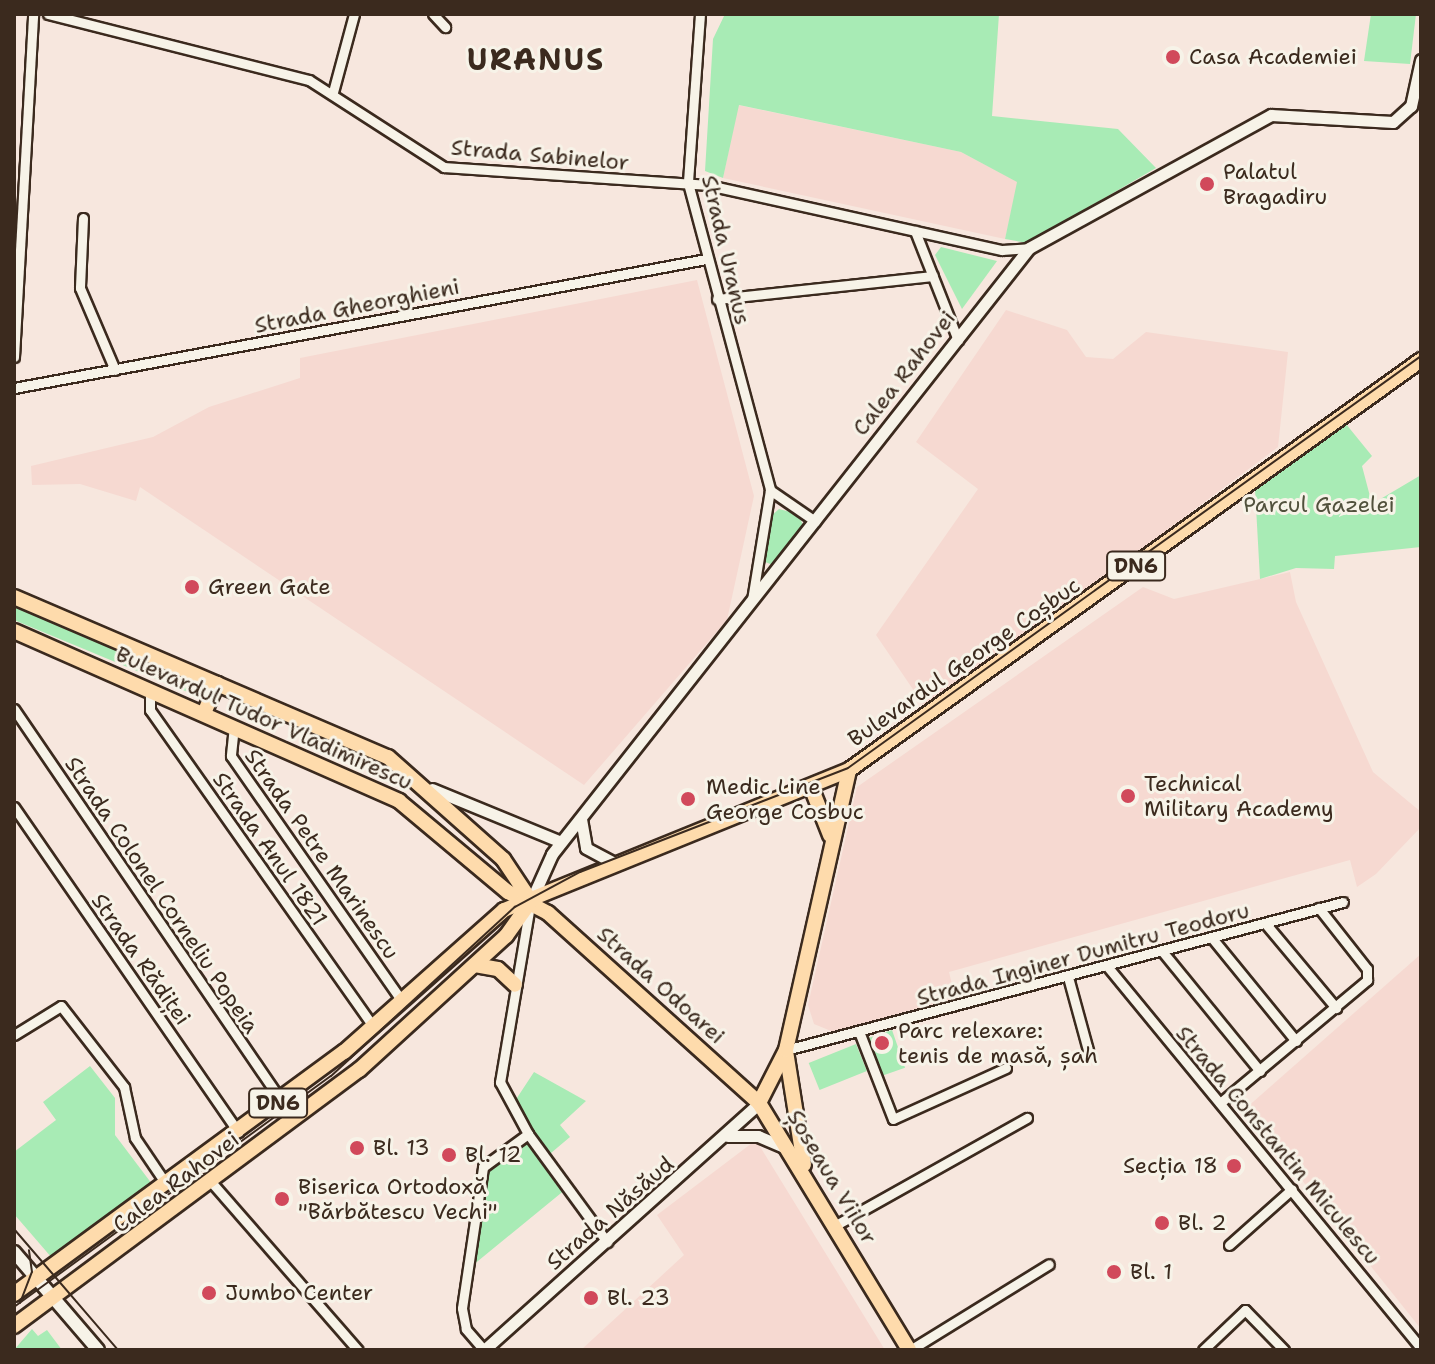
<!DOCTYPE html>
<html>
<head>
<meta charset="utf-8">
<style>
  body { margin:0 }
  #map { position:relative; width:1435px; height:1364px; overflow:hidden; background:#f7e7de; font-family:"Shantell Sans",sans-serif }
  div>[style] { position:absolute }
  .built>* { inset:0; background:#f6d9d1 }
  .green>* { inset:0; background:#a8ebb5; transform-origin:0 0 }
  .roads { filter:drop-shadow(2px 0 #3b2a1e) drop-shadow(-2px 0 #3b2a1e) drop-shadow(0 2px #3b2a1e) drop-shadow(0 -2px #3b2a1e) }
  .minor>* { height:9px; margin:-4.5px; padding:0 4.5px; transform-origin:4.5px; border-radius:4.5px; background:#f7f3e8 }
  .tertiary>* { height:11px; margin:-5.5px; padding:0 5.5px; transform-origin:5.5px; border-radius:5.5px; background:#f7f3e8 }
  .secondary>* { height:12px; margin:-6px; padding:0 6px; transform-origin:6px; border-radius:6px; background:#f7f3e8 }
  .primary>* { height:14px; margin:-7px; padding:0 7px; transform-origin:7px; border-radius:7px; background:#fedbac }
  .tram>* { height:2px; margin:-1px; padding:0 1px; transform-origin:1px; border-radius:1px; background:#3b2a1e }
  .dots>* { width:22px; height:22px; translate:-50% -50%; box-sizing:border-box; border:4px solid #f7f3e8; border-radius:50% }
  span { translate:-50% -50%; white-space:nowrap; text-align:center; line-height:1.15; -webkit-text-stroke:6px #f7f3e8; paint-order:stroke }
  .shield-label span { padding:2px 6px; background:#f7f3e8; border:2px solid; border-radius:6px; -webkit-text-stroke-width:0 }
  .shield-label { font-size:20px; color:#3b2a1e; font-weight:700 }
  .poi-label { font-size:22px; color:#3b2a1e }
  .left { translate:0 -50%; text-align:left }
  .right { translate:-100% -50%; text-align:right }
  .street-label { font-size:22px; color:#3b2a1e }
  .park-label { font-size:22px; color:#51513c }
  .district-label { font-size:30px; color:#3b2a1e; font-weight:700; letter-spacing:2px }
  .frame { position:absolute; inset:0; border:16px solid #3b2a1e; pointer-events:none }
</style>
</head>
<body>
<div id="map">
  <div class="built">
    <i style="clip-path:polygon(738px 105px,961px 152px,1018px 182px,1005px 239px,723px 178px)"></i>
    <i style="clip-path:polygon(697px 280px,754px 496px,727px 620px,584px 785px,140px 487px,136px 501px,80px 484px,32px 485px,31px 466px,153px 437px,209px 407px,300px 378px,300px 358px)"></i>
    <i style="clip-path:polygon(1006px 310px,1067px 330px,1086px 357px,1113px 359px,1146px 332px,1288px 352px,1278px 447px,927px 710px,876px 635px,978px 489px,916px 442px)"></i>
    <i style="clip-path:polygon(1290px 572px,1296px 602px,1373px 772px,1421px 812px,1421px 827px,1376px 874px,1357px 887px,1350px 860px,949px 972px,956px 1001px,836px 1033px,814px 1024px,808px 1005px,857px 787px,1143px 587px,1174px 599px)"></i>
    <i style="clip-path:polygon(1421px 954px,1421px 1329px,1245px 1109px)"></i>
    <i style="clip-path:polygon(756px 1140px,885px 1350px,581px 1350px,684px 1255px,657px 1215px)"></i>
  </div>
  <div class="green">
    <i style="clip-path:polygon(725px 14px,999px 14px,992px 116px,1118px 129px,1156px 168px,1027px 243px,1005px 239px,1017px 182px,961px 152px,739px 105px,723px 178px,705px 171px,713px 39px)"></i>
    <i style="clip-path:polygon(1371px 14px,1416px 14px,1410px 64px,1364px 61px)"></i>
    <i style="clip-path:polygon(941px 247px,997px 261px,962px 309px,935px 255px)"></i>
    <i style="clip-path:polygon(1346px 424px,1372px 456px,1362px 466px,1372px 504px,1421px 475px,1421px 547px,1335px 556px,1334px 569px,1296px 568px,1260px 579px,1255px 489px)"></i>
    <i style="clip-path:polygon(779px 509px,798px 514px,803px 525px,775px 566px,763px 561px,770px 517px)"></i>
    <i style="clip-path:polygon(14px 605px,205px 688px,202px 698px,14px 620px)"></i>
    <i style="left:892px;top:1030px;width:40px;height:28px;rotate:71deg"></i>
    <i style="left:856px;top:1044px;width:29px;height:51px;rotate:68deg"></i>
    <i style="clip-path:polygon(90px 1066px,115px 1098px,115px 1135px,152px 1184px,52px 1258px,14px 1214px,14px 1152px,56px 1120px,43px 1102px)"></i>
    <i style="clip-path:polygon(534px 1072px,586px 1101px,560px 1125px,570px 1137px,545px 1158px,566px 1189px,467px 1270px,483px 1167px,528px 1134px,511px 1107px)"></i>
    <i style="clip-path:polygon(32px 1329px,38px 1336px,47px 1330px,62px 1350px,14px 1350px)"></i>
  </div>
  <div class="roads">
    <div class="minor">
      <i style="left:48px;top:14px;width:269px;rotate:14.2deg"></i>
      <i style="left:309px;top:80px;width:161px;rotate:32.8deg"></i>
      <i style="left:444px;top:167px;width:265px;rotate:3.9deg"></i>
      <i style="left:708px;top:185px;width:301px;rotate:12.5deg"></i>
      <i style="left:1002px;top:250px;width:27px;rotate:-4deg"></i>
      <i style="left:433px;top:14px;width:18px;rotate:47deg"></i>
      <i style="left:700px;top:14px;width:169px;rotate:94.1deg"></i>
      <i style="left:688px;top:183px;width:318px;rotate:75deg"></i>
      <i style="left:770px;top:490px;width:111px;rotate:99.3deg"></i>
      <i style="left:333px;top:92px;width:81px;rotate:-74.9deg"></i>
      <i style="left:83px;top:218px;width:70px;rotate:92.5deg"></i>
      <i style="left:80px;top:288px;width:89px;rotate:66.9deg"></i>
      <i style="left:915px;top:231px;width:117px;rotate:68.5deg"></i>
      <i style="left:717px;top:299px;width:217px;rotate:-6.1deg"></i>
      <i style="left:14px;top:357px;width:344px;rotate:-86.8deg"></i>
      <i style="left:14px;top:388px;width:704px;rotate:-10.56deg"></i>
      <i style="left:770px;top:490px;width:55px;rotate:34.6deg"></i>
      <i style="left:150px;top:690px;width:20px;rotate:90deg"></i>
      <i style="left:150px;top:710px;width:387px;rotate:54.8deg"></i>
      <i style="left:14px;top:709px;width:474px;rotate:55.7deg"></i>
      <i style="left:234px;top:726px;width:30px;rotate:96deg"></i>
      <i style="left:231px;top:756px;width:297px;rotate:55.1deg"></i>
      <i style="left:14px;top:807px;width:395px;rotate:55.4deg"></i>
      <i style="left:530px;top:905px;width:180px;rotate:99.6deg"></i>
      <i style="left:500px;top:1082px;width:59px;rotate:61.7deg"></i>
      <i style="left:528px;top:1134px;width:134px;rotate:53.8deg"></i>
      <i style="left:1265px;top:923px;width:111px;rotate:50.1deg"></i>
      <i style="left:1212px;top:938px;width:133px;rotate:50.8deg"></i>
      <i style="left:1162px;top:951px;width:155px;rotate:50.8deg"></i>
      <i style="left:1107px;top:966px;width:494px;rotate:50.6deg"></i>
      <i style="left:1068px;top:977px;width:76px;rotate:74.7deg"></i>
      <i style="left:860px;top:1034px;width:91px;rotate:68.8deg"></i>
      <i style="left:893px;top:1119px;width:124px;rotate:-24.3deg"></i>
      <i style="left:14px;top:1035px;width:55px;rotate:-31.7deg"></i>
      <i style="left:61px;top:1006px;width:103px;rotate:52.1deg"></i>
      <i style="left:124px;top:1087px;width:52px;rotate:77.8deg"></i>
      <i style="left:135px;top:1138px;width:55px;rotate:56deg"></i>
      <i style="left:786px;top:1050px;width:576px;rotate:-14.88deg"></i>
      <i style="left:1220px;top:1103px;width:192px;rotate:-39.9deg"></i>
      <i style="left:1367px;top:980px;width:11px;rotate:-90deg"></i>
      <i style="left:1367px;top:969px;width:78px;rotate:-128.2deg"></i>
      <i style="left:213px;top:1184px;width:220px;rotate:48.9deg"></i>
      <i style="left:836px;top:1225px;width:219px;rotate:-29.3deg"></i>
      <i style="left:1229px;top:1245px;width:84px;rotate:-41.6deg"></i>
      <i style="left:484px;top:1350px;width:28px;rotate:-131deg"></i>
      <i style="left:466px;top:1329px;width:21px;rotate:-101deg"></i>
      <i style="left:462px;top:1308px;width:143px;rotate:-81.5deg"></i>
      <i style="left:483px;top:1167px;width:56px;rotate:-36.3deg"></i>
      <i style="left:910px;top:1350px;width:163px;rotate:-31.7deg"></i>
      <i style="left:1203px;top:1350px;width:58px;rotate:-43.6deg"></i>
      <i style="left:1245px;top:1310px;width:56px;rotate:45.7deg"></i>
    </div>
    <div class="tertiary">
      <i style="left:432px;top:789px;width:139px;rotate:22.3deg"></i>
      <i style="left:581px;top:819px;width:29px;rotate:80deg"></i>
      <i style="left:586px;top:848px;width:30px;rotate:28deg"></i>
      <i style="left:531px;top:901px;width:51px;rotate:-65.9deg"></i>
      <i style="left:552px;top:854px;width:771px;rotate:-51.79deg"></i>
      <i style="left:1029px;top:248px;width:276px;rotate:-28.8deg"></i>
      <i style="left:1271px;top:115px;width:122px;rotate:3.3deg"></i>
      <i style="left:1393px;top:122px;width:24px;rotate:-42deg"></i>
      <i style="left:1411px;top:106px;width:47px;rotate:-77.7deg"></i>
      <i style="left:728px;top:1136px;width:30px"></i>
      <i style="left:758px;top:1136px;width:28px;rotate:23deg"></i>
      <i style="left:484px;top:1350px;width:370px;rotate:-41.9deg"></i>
    </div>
    <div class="secondary">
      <i style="left:14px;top:1252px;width:129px;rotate:49.4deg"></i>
    </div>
    <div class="primary">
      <i style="left:14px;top:597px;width:407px;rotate:23.2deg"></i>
      <i style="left:388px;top:757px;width:154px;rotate:41.6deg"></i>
      <i style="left:503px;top:859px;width:50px;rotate:56.3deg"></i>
      <i style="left:14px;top:631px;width:421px;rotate:23.8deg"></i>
      <i style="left:399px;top:801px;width:142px;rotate:39.9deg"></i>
      <i style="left:508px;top:892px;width:45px;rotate:27.7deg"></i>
      <i style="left:548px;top:913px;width:284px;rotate:42deg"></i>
      <i style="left:759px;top:1103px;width:289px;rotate:58.7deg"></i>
      <i style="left:204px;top:713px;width:32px;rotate:-66deg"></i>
      <i style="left:811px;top:787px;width:52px;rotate:68.4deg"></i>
      <i style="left:475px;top:965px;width:23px;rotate:10deg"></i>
      <i style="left:498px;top:969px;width:23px;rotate:43deg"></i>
      <i style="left:786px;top:1051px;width:115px;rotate:81deg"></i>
      <i style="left:759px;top:1103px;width:59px;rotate:-63deg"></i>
      <i style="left:786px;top:1050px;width:287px;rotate:-77.3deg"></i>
      <i style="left:14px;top:1294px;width:409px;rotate:-36.3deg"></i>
      <i style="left:344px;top:1052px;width:214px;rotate:-41.6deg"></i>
      <i style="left:504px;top:910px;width:372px;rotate:-22.1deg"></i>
      <i style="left:849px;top:770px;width:704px;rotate:-35.63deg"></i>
      <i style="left:14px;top:1326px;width:430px;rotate:-36.6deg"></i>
      <i style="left:359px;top:1070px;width:199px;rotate:-42.4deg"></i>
      <i style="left:506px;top:936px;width:43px;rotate:-54.5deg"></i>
    </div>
  </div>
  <div class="tram">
    <i style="left:14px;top:1229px;width:160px;rotate:49.3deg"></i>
    <i style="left:20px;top:1303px;width:33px;rotate:-69deg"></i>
    <i style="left:32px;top:1272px;width:22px;rotate:-98deg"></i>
    <i style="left:14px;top:1307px;width:392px;rotate:-36.1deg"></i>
    <i style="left:331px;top:1076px;width:250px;rotate:-42.6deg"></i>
    <i style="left:515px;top:907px;width:74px;rotate:-28.3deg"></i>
    <i style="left:580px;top:872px;width:287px;rotate:-21.2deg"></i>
    <i style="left:848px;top:768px;width:706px;rotate:-35.72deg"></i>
  </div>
  <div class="dots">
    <i style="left:1173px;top:57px;background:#d1495b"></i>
    <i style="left:1207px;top:184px;background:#d1495b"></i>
    <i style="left:192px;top:587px;background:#d1495b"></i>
    <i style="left:1128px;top:796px;background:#d1495b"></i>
    <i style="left:688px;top:799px;background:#d1495b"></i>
    <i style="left:882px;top:1043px;background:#d1495b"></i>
    <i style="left:357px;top:1148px;background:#d1495b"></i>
    <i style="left:449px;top:1155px;background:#d1495b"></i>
    <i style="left:1234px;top:1166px;background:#d1495b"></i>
    <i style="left:282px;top:1199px;background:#d1495b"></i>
    <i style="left:1162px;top:1223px;background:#d1495b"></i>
    <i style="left:1114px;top:1272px;background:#d1495b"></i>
    <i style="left:209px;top:1293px;background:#d1495b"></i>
    <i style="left:591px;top:1298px;background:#d1495b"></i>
  </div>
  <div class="shield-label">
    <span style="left:1136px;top:566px">DN6</span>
    <span style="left:278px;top:1103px">DN6</span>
  </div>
  <div class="poi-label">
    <span class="left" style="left:1189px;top:57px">Casa Academiei</span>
    <span class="left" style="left:1223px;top:184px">Palatul<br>Bragadiru</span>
    <span class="left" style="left:208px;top:587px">Green Gate</span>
    <span class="left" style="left:1144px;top:796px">Technical<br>Military Academy</span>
    <span class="left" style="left:706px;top:799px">Medic Line<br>George Cosbuc</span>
    <span class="left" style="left:898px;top:1043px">Parc relexare:<br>tenis de masă, șah</span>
    <span class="left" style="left:373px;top:1148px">Bl. 13</span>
    <span class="left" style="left:465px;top:1155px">Bl. 12</span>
    <span class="right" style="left:1218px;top:1166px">Secția 18</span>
    <span class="left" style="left:298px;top:1199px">Biserica Ortodoxă<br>"Bărbătescu Vechi"</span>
    <span class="left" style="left:1178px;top:1223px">Bl. 2</span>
    <span class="left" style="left:1130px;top:1272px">Bl. 1</span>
    <span class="left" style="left:225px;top:1293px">Jumbo Center</span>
    <span class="left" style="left:607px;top:1298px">Bl. 23</span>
  </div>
  <div class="street-label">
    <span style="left:540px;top:155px;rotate:5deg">Strada Sabinelor</span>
    <span style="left:726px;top:250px;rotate:77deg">Strada Uranus</span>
    <span style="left:357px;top:306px;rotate:-11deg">Strada Gheorghieni</span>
    <span style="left:904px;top:373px;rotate:-52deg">Calea Rahovei</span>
    <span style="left:964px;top:662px;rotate:-35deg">Bulevardul George Coșbuc</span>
    <span style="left:264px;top:718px;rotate:24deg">Bulevardul Tudor Vladimirescu</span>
    <span style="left:270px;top:849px;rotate:55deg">Strada Anul 1821</span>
    <span style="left:322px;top:854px;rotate:55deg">Strada Petre Marinescu</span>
    <span style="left:162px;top:895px;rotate:56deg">Strada Colonel Corneliu Popeia</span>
    <span style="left:1083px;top:954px;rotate:-15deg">Strada Inginer Dumitru Teodoru</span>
    <span style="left:141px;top:959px;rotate:55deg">Strada Rădiței</span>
    <span style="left:661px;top:985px;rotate:42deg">Strada Odoarei</span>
    <span style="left:1278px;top:1145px;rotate:50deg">Strada Constantin Miculescu</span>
    <span style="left:832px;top:1177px;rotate:59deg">Șoseaua Viilor</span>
    <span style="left:176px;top:1182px;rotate:-37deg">Calea Rahovei</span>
    <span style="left:610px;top:1213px;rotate:-41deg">Strada Năsăud</span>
  </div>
  <div class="park-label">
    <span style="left:1319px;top:505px">Parcul Gazelei</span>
  </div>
  <div class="district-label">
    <span style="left:536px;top:60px">URANUS</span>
  </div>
  <div class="frame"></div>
</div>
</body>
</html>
